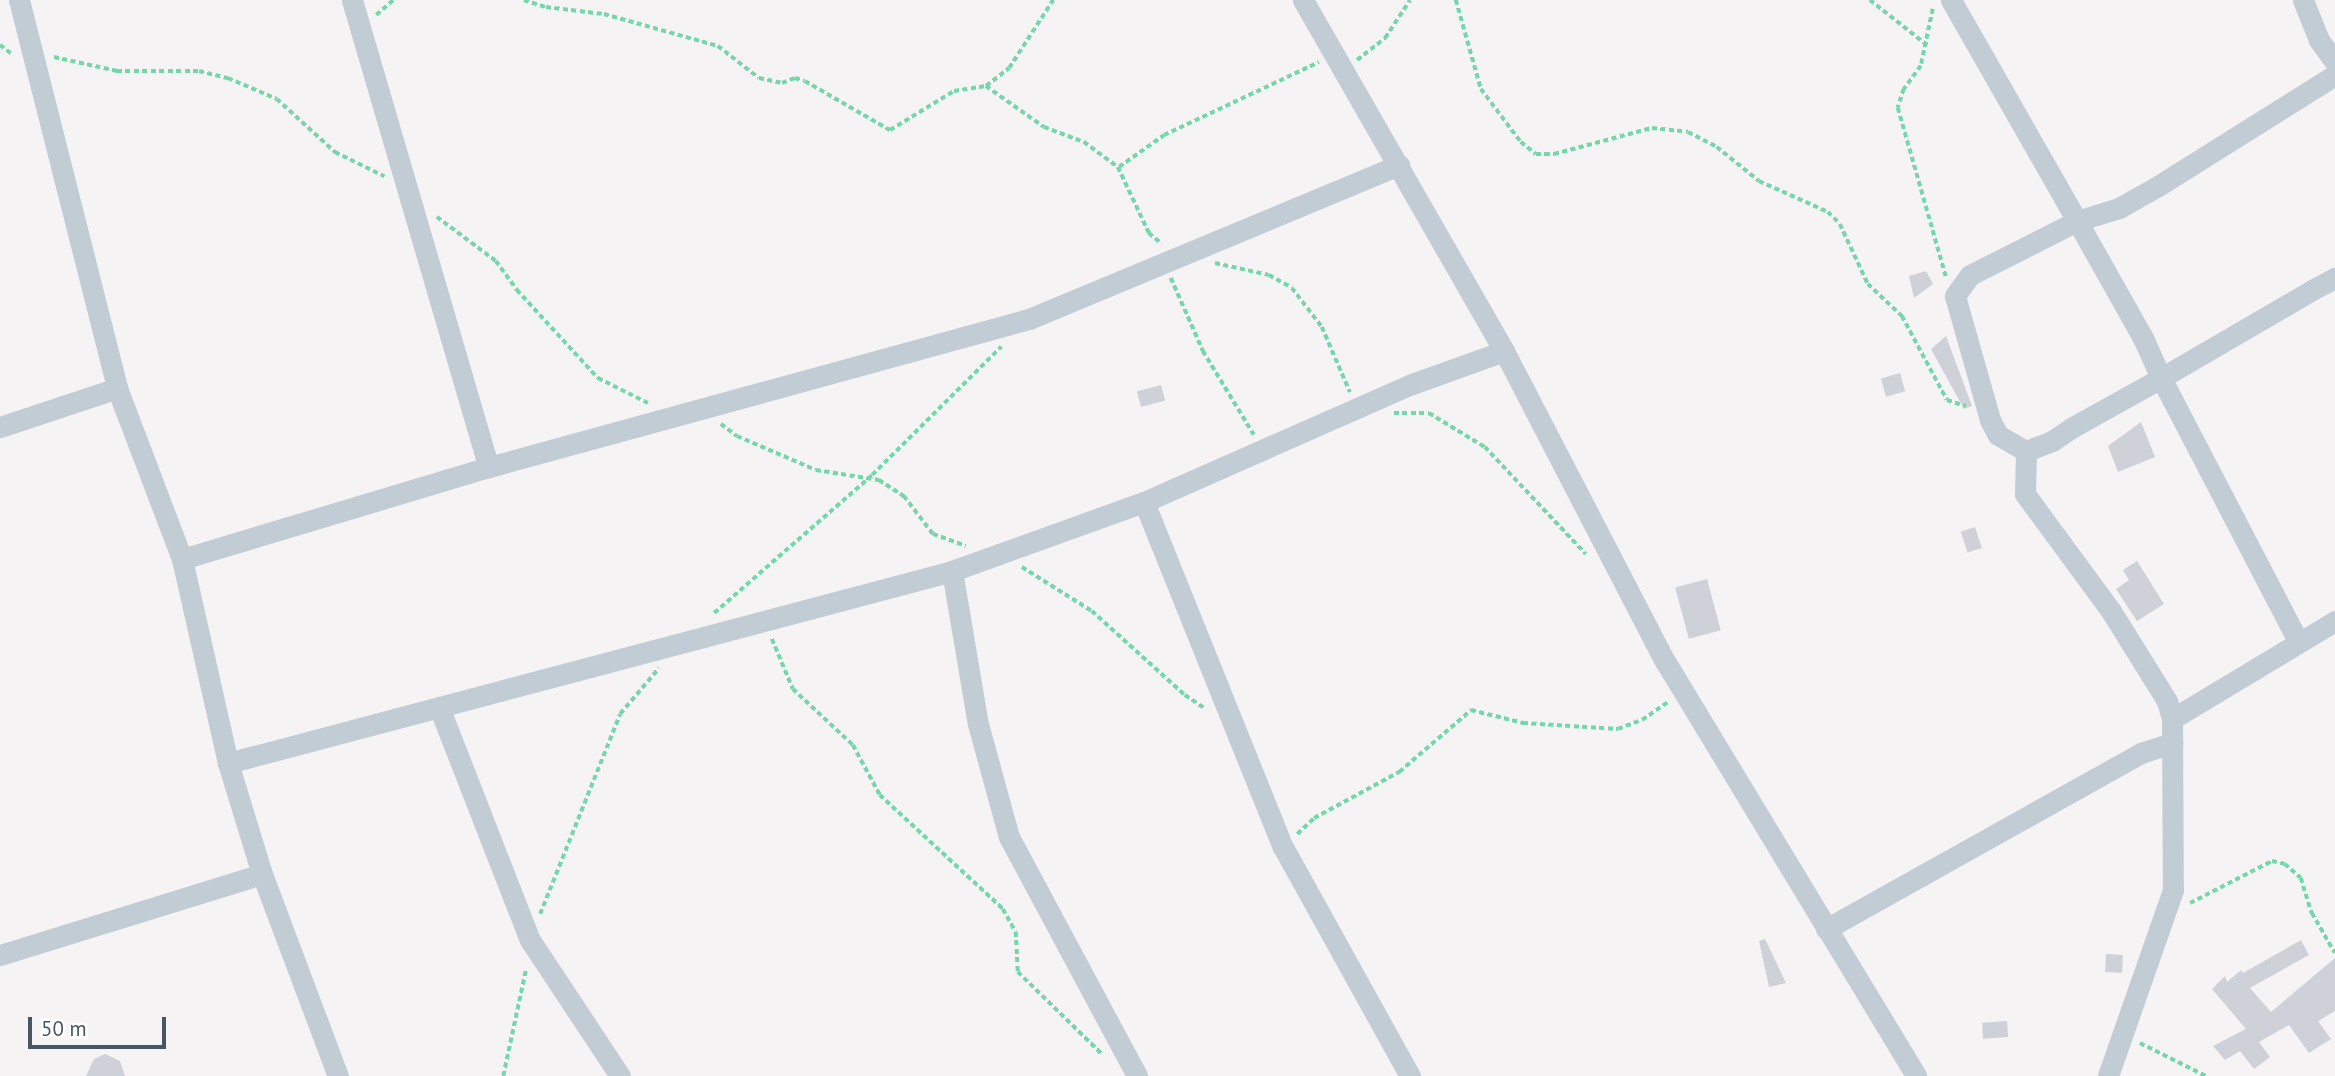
<!DOCTYPE html>
<html>
<head>
<meta charset="utf-8">
<style>
  body { margin:0 }
  #map { position:relative; width:2335px; height:1076px; overflow:hidden; background:#f5f3f3; font-family:"PT Sans",sans-serif }
  div>[style] { position:absolute }
  .building>* { inset:0; background:#ced1d8; transform-origin:0 0 }
  .path>* { height:3.5px; margin-top:-1.75px; transform-origin:0; background:repeating-linear-gradient(90deg,#72d7aa 0 5px,transparent 0 8.5px) }
  .minor>* { height:21px; margin:-10.5px; padding:0 10.5px; transform-origin:10.5px; border-radius:10.5px; background:#c2ccd5 }
  span { translate:-50% -50%; white-space:nowrap; text-align:center; line-height:1.15; -webkit-text-stroke:5px #fff; paint-order:stroke }
  .scale { position:absolute; left:28px; top:1017px; width:138px; height:32px; box-sizing:border-box; border:4px solid #485563; border-top:0; padding-left:9px; font-size:21px; line-height:24px; white-space:nowrap; color:#485563; -webkit-text-stroke:5px #fff; paint-order:stroke }
</style>
</head>
<body>
<div id="map">
  <div class="building">
    <i style="clip-path:polygon(1926px 271px,1933px 284px,1914px 298px,1909px 276px)"></i>
    <i style="clip-path:polygon(1946px 336px,1972px 406px,1964px 409px,1931px 349px)"></i>
    <i style="left:1900px;top:373px;width:19px;height:20px;rotate:74deg"></i>
    <i style="left:1161px;top:385px;width:16px;height:25px;rotate:75deg"></i>
    <i style="clip-path:polygon(2141px 422px,2155px 457px,2118px 472px,2108px 446px)"></i>
    <i style="left:1975px;top:527px;width:22px;height:15px;rotate:72deg"></i>
    <i style="clip-path:polygon(2137px 561px,2164px 604px,2137px 621px,2116px 589px,2129px 580px,2123px 570px)"></i>
    <i style="left:1707px;top:579px;width:53px;height:33px;rotate:75deg"></i>
    <i style="clip-path:polygon(1765px 939px,1786px 983px,1769px 987px,1759px 941px)"></i>
    <i style="clip-path:polygon(2301px 940px,2309px 955px,2250px 988px,2271px 1012px,2335px 958px,2335px 1011px,2318px 1021px,2331px 1039px,2309px 1053px,2289px 1025px,2259px 1042px,2270px 1057px,2254px 1069px,2240px 1051px,2225px 1060px,2213px 1046px,2246px 1029px,2212px 989px,2225px 976px,2227px 982px,2241px 970px,2243px 973px)"></i>
    <i style="left:2106px;top:954px;width:17px;height:18px;rotate:3deg"></i>
    <i style="left:2007px;top:1021px;width:16px;height:25px;rotate:86deg"></i>
    <i style="clip-path:polygon(105px 1054px,120px 1061px,125px 1076px,86px 1076px,94px 1059px)"></i>
  </div>
  <div class="path">
    <i style="left:524px;top:0;width:23px;rotate:18deg"></i>
    <i style="left:546px;top:7px;width:58px;rotate:6.9deg"></i>
    <i style="left:604px;top:14px;width:118px;rotate:15.7deg"></i>
    <i style="left:718px;top:46px;width:52px;rotate:38deg"></i>
    <i style="left:759px;top:78px;width:24px;rotate:12deg"></i>
    <i style="left:782px;top:83px;width:14px;rotate:-21deg"></i>
    <i style="left:795px;top:78px;width:10px;rotate:17deg"></i>
    <i style="left:805px;top:81px;width:98px;rotate:30deg"></i>
    <i style="left:890px;top:130px;width:75px;rotate:-31.4deg"></i>
    <i style="left:954px;top:91px;width:32px;rotate:-9deg"></i>
    <i style="left:986px;top:86px;width:71px;rotate:35.3deg"></i>
    <i style="left:1044px;top:127px;width:43px;rotate:20.6deg"></i>
    <i style="left:1084px;top:142px;width:42px;rotate:36.3deg"></i>
    <i style="left:1118px;top:167px;width:73px;rotate:64.8deg"></i>
    <i style="left:1149px;top:233px;width:17px;rotate:40deg"></i>
    <i style="left:1456px;top:0;width:92px;rotate:74.3deg"></i>
    <i style="left:1481px;top:89px;width:66px;rotate:53deg"></i>
    <i style="left:1521px;top:142px;width:19px;rotate:39deg"></i>
    <i style="left:1536px;top:154px;width:18px"></i>
    <i style="left:1554px;top:154px;width:101px;rotate:-14.9deg"></i>
    <i style="left:1652px;top:128px;width:36px;rotate:6deg"></i>
    <i style="left:1688px;top:132px;width:33px;rotate:27deg"></i>
    <i style="left:1717px;top:147px;width:54px;rotate:39deg"></i>
    <i style="left:1759px;top:181px;width:76px;rotate:24.2deg"></i>
    <i style="left:1828px;top:212px;width:17px;rotate:45deg"></i>
    <i style="left:1840px;top:224px;width:66px;rotate:65deg"></i>
    <i style="left:1868px;top:284px;width:47px;rotate:43.3deg"></i>
    <i style="left:1902px;top:316px;width:95px;rotate:61.8deg"></i>
    <i style="left:1947px;top:400px;width:20px;rotate:18deg"></i>
    <i style="left:1870px;top:0;width:73px;rotate:38.3deg"></i>
    <i style="left:1933px;top:9px;width:58px;rotate:101.9deg"></i>
    <i style="left:1921px;top:66px;width:29px;rotate:126deg"></i>
    <i style="left:1904px;top:89px;width:20px;rotate:108deg"></i>
    <i style="left:1898px;top:108px;width:175px;rotate:74.1deg"></i>
    <i style="left:376px;top:15px;width:23px;rotate:-41deg"></i>
    <i style="left:0;top:45px;width:15px;rotate:37deg"></i>
    <i style="left:54px;top:57px;width:65px;rotate:12.5deg"></i>
    <i style="left:117px;top:71px;width:82px"></i>
    <i style="left:199px;top:71px;width:30px;rotate:14deg"></i>
    <i style="left:228px;top:78px;width:53px;rotate:23.2deg"></i>
    <i style="left:277px;top:99px;width:79px;rotate:42.4deg"></i>
    <i style="left:335px;top:152px;width:55px;rotate:26.1deg"></i>
    <i style="left:1357px;top:60px;width:36px;rotate:-38deg"></i>
    <i style="left:1385px;top:38px;width:45px;rotate:-56.7deg"></i>
    <i style="left:986px;top:86px;width:29px;rotate:-38deg"></i>
    <i style="left:1009px;top:68px;width:81px;rotate:-57.1deg"></i>
    <i style="left:1119px;top:167px;width:55px;rotate:-35.4deg"></i>
    <i style="left:1164px;top:135px;width:171px;rotate:-25.2deg"></i>
    <i style="left:437px;top:217px;width:74px;rotate:36.7deg"></i>
    <i style="left:496px;top:261px;width:36px;rotate:54deg"></i>
    <i style="left:517px;top:290px;width:120px;rotate:47.4deg"></i>
    <i style="left:598px;top:378px;width:56px;rotate:26.6deg"></i>
    <i style="left:1215px;top:263px;width:55px;rotate:12.5deg"></i>
    <i style="left:1269px;top:275px;width:26px;rotate:29deg"></i>
    <i style="left:1292px;top:288px;width:49px;rotate:52.4deg"></i>
    <i style="left:1322px;top:327px;width:71px;rotate:66.7deg"></i>
    <i style="left:1171px;top:278px;width:80px;rotate:66.3deg"></i>
    <i style="left:1203px;top:351px;width:98px;rotate:58.7deg"></i>
    <i style="left:1394px;top:413px;width:35px"></i>
    <i style="left:1429px;top:413px;width:66px;rotate:31.3deg"></i>
    <i style="left:1485px;top:447px;width:147px;rotate:46.7deg"></i>
    <i style="left:721px;top:424px;width:20px;rotate:37deg"></i>
    <i style="left:737px;top:436px;width:86px;rotate:23.3deg"></i>
    <i style="left:816px;top:470px;width:64px;rotate:9deg"></i>
    <i style="left:879px;top:480px;width:30px;rotate:33deg"></i>
    <i style="left:904px;top:496px;width:48px;rotate:52.7deg"></i>
    <i style="left:933px;top:534px;width:35px;rotate:20deg"></i>
    <i style="left:1022px;top:567px;width:83px;rotate:32.2deg"></i>
    <i style="left:1092px;top:611px;width:125px;rotate:42.1deg"></i>
    <i style="left:1185px;top:695px;width:25px;rotate:34deg"></i>
    <i style="left:714px;top:613px;width:210px;rotate:-41.1deg"></i>
    <i style="left:872px;top:475px;width:182px;rotate:-44.8deg"></i>
    <i style="left:772px;top:639px;width:54px;rotate:67.2deg"></i>
    <i style="left:793px;top:689px;width:82px;rotate:43deg"></i>
    <i style="left:853px;top:745px;width:57px;rotate:61.6deg"></i>
    <i style="left:880px;top:795px;width:168px;rotate:42.8deg"></i>
    <i style="left:1003px;top:909px;width:26px;rotate:61deg"></i>
    <i style="left:1016px;top:932px;width:40px;rotate:87.1deg"></i>
    <i style="left:1018px;top:972px;width:116px;rotate:44.3deg"></i>
    <i style="left:1297px;top:834px;width:23px;rotate:-43deg"></i>
    <i style="left:1314px;top:818px;width:97px;rotate:-28.4deg"></i>
    <i style="left:1399px;top:772px;width:95px;rotate:-40.7deg"></i>
    <i style="left:1471px;top:710px;width:54px;rotate:14deg"></i>
    <i style="left:1523px;top:723px;width:95px;rotate:3.6deg"></i>
    <i style="left:1618px;top:729px;width:26px;rotate:-21deg"></i>
    <i style="left:1642px;top:720px;width:33px;rotate:-35deg"></i>
    <i style="left:2190px;top:903px;width:92px;rotate:-27.1deg"></i>
    <i style="left:2272px;top:861px;width:13px;rotate:13deg"></i>
    <i style="left:2285px;top:864px;width:21px;rotate:41deg"></i>
    <i style="left:2301px;top:878px;width:37px;rotate:73deg"></i>
    <i style="left:2312px;top:913px;width:46px;rotate:60.1deg"></i>
    <i style="left:540px;top:914px;width:215px;rotate:-68.2deg"></i>
    <i style="left:620px;top:714px;width:60px;rotate:-49.7deg"></i>
    <i style="left:2140px;top:1043px;width:74px;rotate:26.6deg"></i>
    <i style="left:503px;top:1076px;width:109px;rotate:-77.9deg"></i>
  </div>
  <div class="minor">
    <i style="left:19px;top:0;width:400px;rotate:75.8deg"></i>
    <i style="left:117px;top:388px;width:183px;rotate:69.2deg"></i>
    <i style="left:182px;top:559px;width:209px;rotate:77.3deg"></i>
    <i style="left:228px;top:763px;width:116px;rotate:73deg"></i>
    <i style="left:262px;top:874px;width:216px;rotate:69.4deg"></i>
    <i style="left:352px;top:0;width:487px;rotate:73.7deg"></i>
    <i style="left:1303px;top:0;width:404px;rotate:60.2deg"></i>
    <i style="left:1504px;top:351px;width:349px;rotate:62.6deg"></i>
    <i style="left:1665px;top:661px;width:485px;rotate:58.8deg"></i>
    <i style="left:1951px;top:0;width:254px;rotate:60.3deg"></i>
    <i style="left:2077px;top:221px;width:44px;rotate:-17.2deg"></i>
    <i style="left:2119px;top:208px;width:45px;rotate:-29.4deg"></i>
    <i style="left:2158px;top:186px;width:209px;rotate:-32.1deg"></i>
    <i style="left:2303px;top:0;width:43px;rotate:68.2deg"></i>
    <i style="left:2319px;top:40px;width:27px;rotate:54deg"></i>
    <i style="left:0;top:427px;width:123px;rotate:-18.4deg"></i>
    <i style="left:2026px;top:451px;width:43px;rotate:91.3deg"></i>
    <i style="left:2025px;top:494px;width:145px;rotate:53.7deg"></i>
    <i style="left:2111px;top:611px;width:106px;rotate:58.1deg"></i>
    <i style="left:2167px;top:701px;width:19px;rotate:74deg"></i>
    <i style="left:2172px;top:719px;width:171px;rotate:89.7deg"></i>
    <i style="left:2173px;top:890px;width:197px;rotate:109.3deg"></i>
    <i style="left:1144px;top:502px;width:372px;rotate:68.1deg"></i>
    <i style="left:1283px;top:847px;width:262px;rotate:61deg"></i>
    <i style="left:182px;top:559px;width:320px;rotate:-16.7deg"></i>
    <i style="left:489px;top:467px;width:560px;rotate:-15.33deg"></i>
    <i style="left:1029px;top:319px;width:401px;rotate:-22.6deg"></i>
    <i style="left:952px;top:571px;width:155px;rotate:80.4deg"></i>
    <i style="left:978px;top:724px;width:117px;rotate:74.7deg"></i>
    <i style="left:1009px;top:837px;width:271px;rotate:61.8deg"></i>
    <i style="left:2298px;top:641px;width:297px;rotate:-117.5deg"></i>
    <i style="left:2161px;top:378px;width:44px;rotate:-114.2deg"></i>
    <i style="left:2143px;top:338px;width:134px;rotate:-119.4deg"></i>
    <i style="left:2077px;top:221px;width:120px;rotate:153.2deg"></i>
    <i style="left:1970px;top:275px;width:26px;rotate:126deg"></i>
    <i style="left:1955px;top:296px;width:129px;rotate:74.2deg"></i>
    <i style="left:1990px;top:420px;width:17px;rotate:62deg"></i>
    <i style="left:1998px;top:435px;width:32px;rotate:30deg"></i>
    <i style="left:2026px;top:451px;width:28px;rotate:-21deg"></i>
    <i style="left:2052px;top:441px;width:25px;rotate:-34deg"></i>
    <i style="left:2073px;top:427px;width:101px;rotate:-29.1deg"></i>
    <i style="left:2161px;top:378px;width:175px;rotate:-30.2deg"></i>
    <i style="left:2312px;top:290px;width:26px;rotate:-28deg"></i>
    <i style="left:439px;top:707px;width:250px;rotate:68.7deg"></i>
    <i style="left:530px;top:940px;width:163px;rotate:56.5deg"></i>
    <i style="left:2172px;top:719px;width:190px;rotate:-31deg"></i>
    <i style="left:228px;top:763px;width:749px;rotate:-14.85deg"></i>
    <i style="left:952px;top:571px;width:204px;rotate:-19.8deg"></i>
    <i style="left:1144px;top:502px;width:293px;rotate:-23.8deg"></i>
    <i style="left:1412px;top:384px;width:98px;rotate:-19.7deg"></i>
    <i style="left:1826px;top:929px;width:361px;rotate:-29.2deg"></i>
    <i style="left:2141px;top:753px;width:33px;rotate:-18deg"></i>
    <i style="left:0;top:955px;width:274px;rotate:-17.2deg"></i>
  </div>
  <div class="scale">50 m</div>
</div>
</body>
</html>
